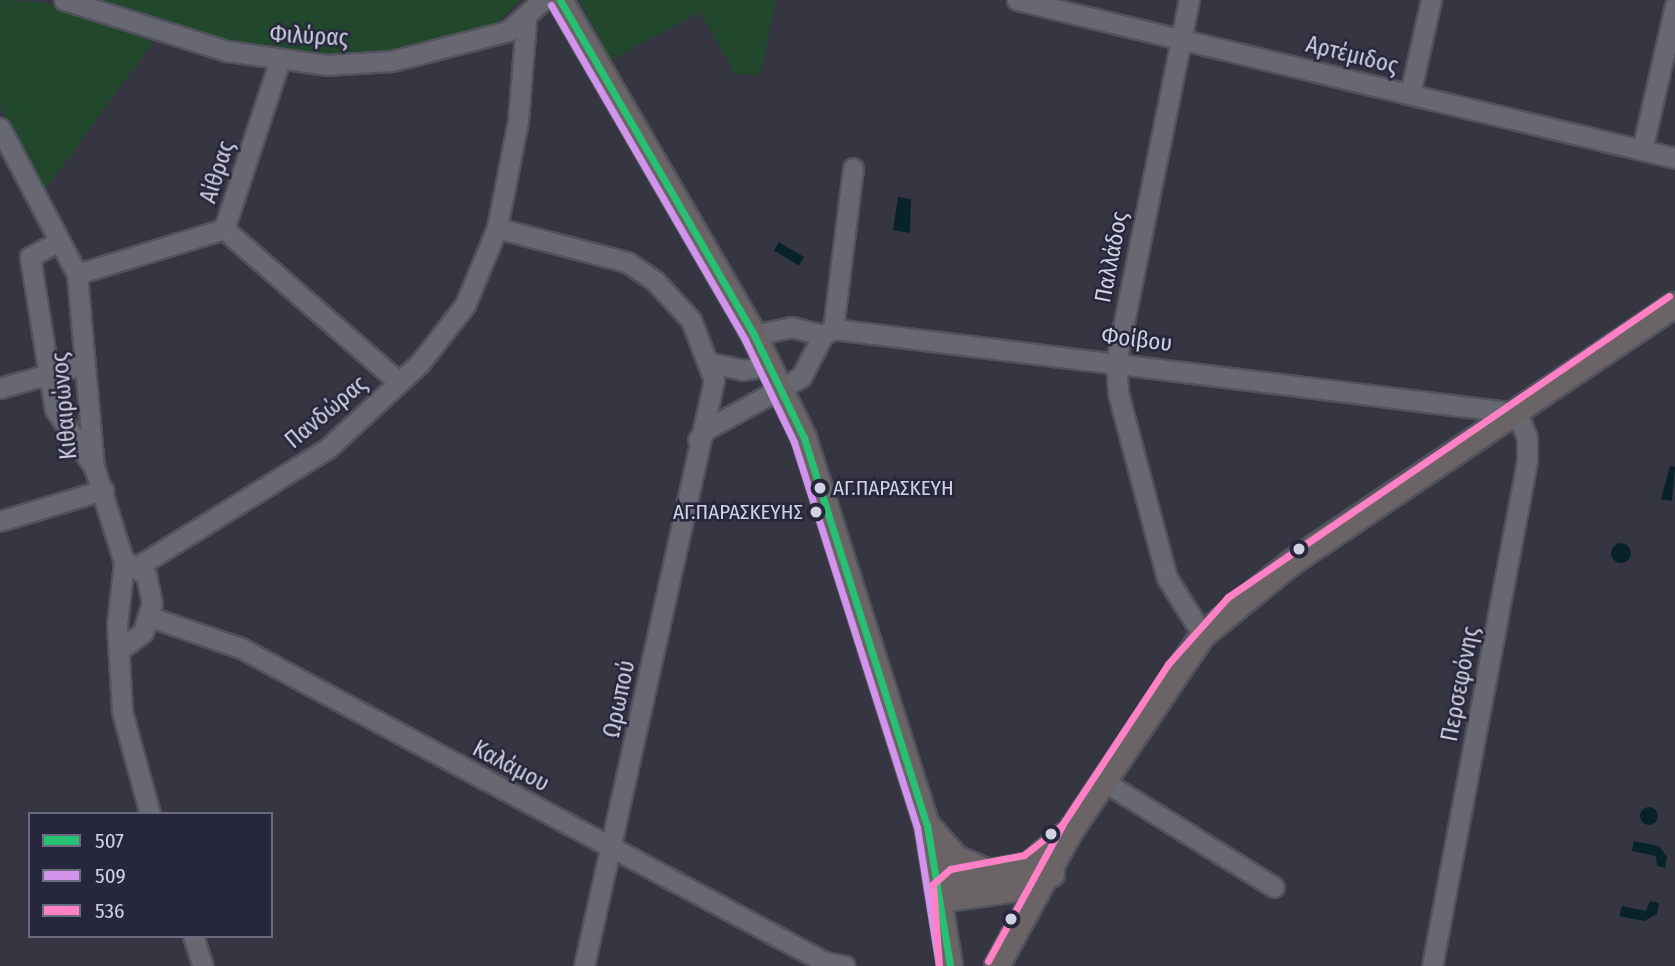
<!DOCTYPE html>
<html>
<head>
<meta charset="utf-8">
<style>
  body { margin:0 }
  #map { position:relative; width:1675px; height:966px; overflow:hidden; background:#353642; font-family:"Fira Sans Condensed",sans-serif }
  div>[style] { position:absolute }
  .green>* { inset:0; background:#21472c }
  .water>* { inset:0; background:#082229; transform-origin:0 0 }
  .round { border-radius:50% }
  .roads { filter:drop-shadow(2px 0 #51525d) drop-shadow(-2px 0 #51525d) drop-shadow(0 2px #51525d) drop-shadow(0 -2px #51525d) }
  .minor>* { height:19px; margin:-9.5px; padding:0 9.5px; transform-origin:9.5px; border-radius:9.5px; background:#686872 }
  .major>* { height:24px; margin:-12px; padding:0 12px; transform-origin:12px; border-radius:12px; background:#6a6467 }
  .bus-1>* { height:7px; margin:-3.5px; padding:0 3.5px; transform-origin:3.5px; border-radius:3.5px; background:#26c172 }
  .bus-2>* { height:7px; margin:-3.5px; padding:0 3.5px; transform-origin:3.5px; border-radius:3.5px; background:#d193ec }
  .bus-3>* { height:7px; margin:-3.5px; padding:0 3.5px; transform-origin:3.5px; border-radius:3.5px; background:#ff80c5 }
  .dots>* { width:19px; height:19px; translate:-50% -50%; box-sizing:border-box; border:4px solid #26273d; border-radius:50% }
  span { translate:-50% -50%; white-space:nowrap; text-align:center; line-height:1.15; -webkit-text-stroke:5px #26273d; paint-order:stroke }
  .bus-label { font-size:21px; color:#d1d2e0 }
  .left { translate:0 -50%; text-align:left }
  .right { translate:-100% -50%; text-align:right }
  .street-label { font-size:23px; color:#d1d2e0 }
  .legend { position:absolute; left:28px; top:812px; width:245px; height:126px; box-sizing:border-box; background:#26273d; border:2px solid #6a6b7e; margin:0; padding:9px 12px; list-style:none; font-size:21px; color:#d1d2e0 }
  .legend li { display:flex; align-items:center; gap:14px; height:35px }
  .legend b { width:35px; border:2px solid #6a6b7e }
</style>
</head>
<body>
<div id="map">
  <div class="green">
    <i style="clip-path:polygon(0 0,40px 2px,159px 34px,42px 194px,0 105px)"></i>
    <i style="clip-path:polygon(97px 0,521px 0,493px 27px,385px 53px,292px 55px,233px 44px)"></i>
    <i style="clip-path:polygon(579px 0,776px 0,760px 75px,735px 74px,700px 12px,611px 60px)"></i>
  </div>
  <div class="water">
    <i style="clip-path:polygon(898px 197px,911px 199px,910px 233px,893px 230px)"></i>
    <i style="left:779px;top:242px;width:29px;height:10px;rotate:31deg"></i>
    <i style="clip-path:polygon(1670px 466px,1675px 467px,1672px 501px,1661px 499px)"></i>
    <i class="round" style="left:1611px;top:543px;width:20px;height:20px"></i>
    <i class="round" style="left:1640px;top:807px;width:18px;height:18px"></i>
    <i style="clip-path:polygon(1634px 841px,1659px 846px,1667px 857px,1665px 868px,1657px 866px,1656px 856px,1632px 851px)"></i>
    <i style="clip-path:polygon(1650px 901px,1659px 903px,1657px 914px,1644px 921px,1619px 916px,1622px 906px,1646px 911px)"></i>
  </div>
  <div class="roads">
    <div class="minor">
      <i style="left:64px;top:0;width:171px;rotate:17.4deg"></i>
      <i style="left:227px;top:51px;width:100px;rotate:8deg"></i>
      <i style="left:326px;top:65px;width:66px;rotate:-3.5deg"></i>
      <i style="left:392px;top:61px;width:120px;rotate:-14.5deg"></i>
      <i style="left:508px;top:31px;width:47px;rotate:-41.5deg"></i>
      <i style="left:1017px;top:0;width:677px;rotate:13.5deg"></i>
      <i style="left:1189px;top:0;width:368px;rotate:101.4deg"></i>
      <i style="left:1116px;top:361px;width:32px;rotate:86deg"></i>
      <i style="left:1118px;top:393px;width:191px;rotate:75.2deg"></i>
      <i style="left:1167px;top:578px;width:67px;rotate:57.7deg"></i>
      <i style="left:1410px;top:94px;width:96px;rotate:-77.4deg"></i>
      <i style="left:0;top:128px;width:165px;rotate:62.2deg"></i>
      <i style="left:77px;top:274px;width:194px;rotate:85deg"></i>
      <i style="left:94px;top:467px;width:100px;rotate:72.5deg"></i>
      <i style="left:124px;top:562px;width:62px;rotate:96.4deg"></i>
      <i style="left:117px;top:624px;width:88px;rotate:86.7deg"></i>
      <i style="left:122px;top:712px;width:106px;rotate:74.6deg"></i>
      <i style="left:1642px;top:150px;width:148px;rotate:-77.1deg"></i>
      <i style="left:497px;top:228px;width:134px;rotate:14.7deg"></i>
      <i style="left:627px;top:262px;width:34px;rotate:34deg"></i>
      <i style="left:655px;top:281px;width:53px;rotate:47.3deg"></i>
      <i style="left:691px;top:320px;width:64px;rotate:69deg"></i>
      <i style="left:714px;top:380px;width:600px;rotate:102.51deg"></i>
      <i style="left:224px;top:229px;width:232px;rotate:41.2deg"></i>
      <i style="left:57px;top:242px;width:31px;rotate:151deg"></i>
      <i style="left:30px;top:257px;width:120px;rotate:80.9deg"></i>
      <i style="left:49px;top:375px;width:35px;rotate:80deg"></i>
      <i style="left:55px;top:409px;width:70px;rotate:56.1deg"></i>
      <i style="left:77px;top:274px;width:154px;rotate:-17deg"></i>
      <i style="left:224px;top:229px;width:175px;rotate:-71.7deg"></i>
      <i style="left:833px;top:329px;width:162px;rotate:-82.9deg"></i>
      <i style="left:754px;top:335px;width:38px;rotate:-12deg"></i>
      <i style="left:791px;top:327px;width:33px;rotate:14deg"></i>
      <i style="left:823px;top:335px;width:12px;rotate:-31deg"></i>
      <i style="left:833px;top:329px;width:689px;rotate:7deg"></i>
      <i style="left:1517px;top:413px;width:27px;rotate:68deg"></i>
      <i style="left:1527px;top:438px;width:23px;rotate:90deg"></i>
      <i style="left:1527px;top:461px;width:514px;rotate:100.65deg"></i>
      <i style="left:711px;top:363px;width:33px;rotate:12deg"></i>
      <i style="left:743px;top:370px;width:27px;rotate:-10deg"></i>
      <i style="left:0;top:388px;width:88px;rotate:-15.8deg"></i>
      <i style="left:698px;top:440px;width:12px;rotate:-55deg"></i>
      <i style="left:705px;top:430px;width:110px;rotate:-28.9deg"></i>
      <i style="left:801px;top:377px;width:47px;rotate:-62.4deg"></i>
      <i style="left:0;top:521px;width:108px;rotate:-16.8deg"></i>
      <i style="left:138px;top:566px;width:222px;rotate:-31.8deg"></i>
      <i style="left:327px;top:449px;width:127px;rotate:-42.8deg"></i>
      <i style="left:420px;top:363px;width:73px;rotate:-52.2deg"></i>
      <i style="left:465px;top:305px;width:83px;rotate:-67.4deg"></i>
      <i style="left:497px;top:228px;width:109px;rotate:-78.9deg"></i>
      <i style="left:518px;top:121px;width:100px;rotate:-85.4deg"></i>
      <i style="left:150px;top:617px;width:96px;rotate:18.8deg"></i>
      <i style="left:241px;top:648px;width:663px;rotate:28.27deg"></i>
      <i style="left:825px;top:962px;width:20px;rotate:11deg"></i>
      <i style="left:122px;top:648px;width:26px;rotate:-37deg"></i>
      <i style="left:143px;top:632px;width:30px;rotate:-73deg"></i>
      <i style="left:152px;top:603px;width:29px;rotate:-102deg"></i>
      <i style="left:146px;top:575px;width:23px;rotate:-146deg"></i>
      <i style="left:1103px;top:781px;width:201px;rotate:31.8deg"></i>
      <i style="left:193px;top:936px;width:32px;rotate:72deg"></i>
    </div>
    <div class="major">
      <i style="left:560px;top:0;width:387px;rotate:59.9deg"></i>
      <i style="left:754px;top:335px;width:114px;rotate:64.1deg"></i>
      <i style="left:804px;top:438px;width:406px;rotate:72.4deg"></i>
      <i style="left:927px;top:825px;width:143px;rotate:80.7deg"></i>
      <i style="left:930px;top:828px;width:40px;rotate:49deg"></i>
      <i style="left:956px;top:858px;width:39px;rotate:23deg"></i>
      <i style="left:941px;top:891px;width:17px;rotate:-45deg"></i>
      <i style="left:953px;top:879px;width:77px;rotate:-10.4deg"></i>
      <i style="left:1029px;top:865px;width:45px;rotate:-40.5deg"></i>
      <i style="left:941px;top:891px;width:15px;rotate:28deg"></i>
      <i style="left:954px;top:898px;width:64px;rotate:-8.1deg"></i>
      <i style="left:1017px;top:889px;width:38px;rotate:-23deg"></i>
      <i style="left:997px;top:966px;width:153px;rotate:-61.4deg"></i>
      <i style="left:1070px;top:832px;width:238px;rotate:-56deg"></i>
      <i style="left:1203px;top:635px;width:114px;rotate:-39.3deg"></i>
      <i style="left:1291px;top:563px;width:463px;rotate:-33.9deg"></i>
    </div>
  </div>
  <div class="bus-1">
    <i style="left:560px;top:0;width:387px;rotate:59.9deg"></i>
    <i style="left:754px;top:335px;width:114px;rotate:64.1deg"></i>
    <i style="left:804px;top:438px;width:406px;rotate:72.4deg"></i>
    <i style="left:927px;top:825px;width:143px;rotate:80.7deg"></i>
  </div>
  <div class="bus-2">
    <i style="left:551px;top:5px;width:387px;rotate:59.9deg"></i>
    <i style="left:745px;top:340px;width:113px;rotate:64.3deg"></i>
    <i style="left:794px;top:442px;width:404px;rotate:72.3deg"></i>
    <i style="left:917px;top:827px;width:141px;rotate:81deg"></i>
  </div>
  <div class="bus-3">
    <i style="left:988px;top:961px;width:154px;rotate:-61.3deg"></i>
    <i style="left:939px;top:966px;width:82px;rotate:-94.2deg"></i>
    <i style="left:933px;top:884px;width:23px;rotate:-41deg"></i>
    <i style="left:950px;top:869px;width:75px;rotate:-10.7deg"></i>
    <i style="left:1024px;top:855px;width:48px;rotate:-38.3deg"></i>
    <i style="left:1062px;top:825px;width:193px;rotate:-56.6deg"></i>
    <i style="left:1168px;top:664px;width:90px;rotate:-48.2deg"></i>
    <i style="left:1228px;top:597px;width:534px;rotate:-34.32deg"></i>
  </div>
  <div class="dots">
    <i style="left:820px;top:488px;background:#d1d2e0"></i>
    <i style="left:816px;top:512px;background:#d1d2e0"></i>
    <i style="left:1299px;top:549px;background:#d1d2e0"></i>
    <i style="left:1051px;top:834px;background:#d1d2e0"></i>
    <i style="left:1011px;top:919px;background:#d1d2e0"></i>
  </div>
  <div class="bus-label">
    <span class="left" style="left:833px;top:488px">ΑΓ.ΠΑΡΑΣΚΕΥΗ</span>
    <span class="right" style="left:803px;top:512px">ΑΓ.ΠΑΡΑΣΚΕΥΗΣ</span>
  </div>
  <div class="street-label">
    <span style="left:309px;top:36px;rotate:3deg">Φιλύρας</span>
    <span style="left:1352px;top:55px;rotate:14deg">Αρτέμιδος</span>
    <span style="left:217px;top:172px;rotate:-72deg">Αίθρας</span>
    <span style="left:1111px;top:257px;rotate:-79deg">Παλλάδος</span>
    <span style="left:1137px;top:339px;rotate:7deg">Φοίβου</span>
    <span style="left:64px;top:406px;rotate:-95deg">Κιθαιρώνος</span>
    <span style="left:326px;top:412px;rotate:-40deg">Πανδώρας</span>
    <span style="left:1460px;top:684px;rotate:-79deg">Περσεφόνης</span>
    <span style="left:619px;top:699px;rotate:-78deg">Ωρωπού</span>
    <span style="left:511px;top:766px;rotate:28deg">Καλάμου</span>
  </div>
  <ul class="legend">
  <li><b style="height:9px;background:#26c172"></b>507</li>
  <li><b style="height:9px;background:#d193ec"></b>509</li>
  <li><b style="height:9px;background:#ff80c5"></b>536</li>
  </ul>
</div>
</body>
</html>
